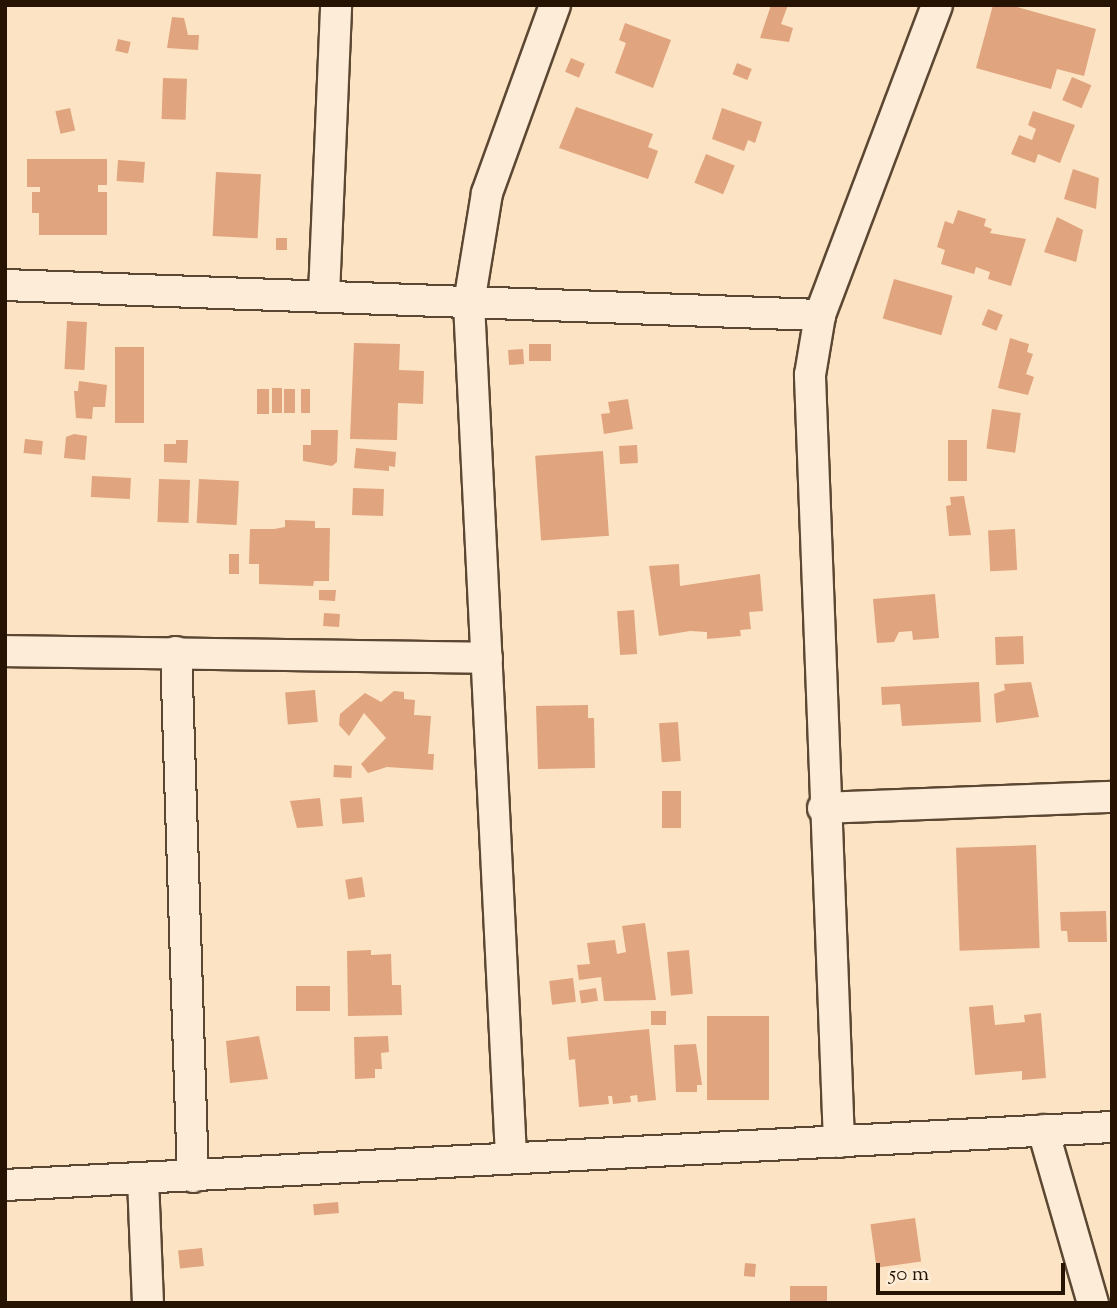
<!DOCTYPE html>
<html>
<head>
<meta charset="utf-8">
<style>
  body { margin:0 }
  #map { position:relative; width:1117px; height:1308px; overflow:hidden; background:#fce3c3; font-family:"Sorts Mill Goudy",serif }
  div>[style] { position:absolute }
  .building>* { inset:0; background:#e0a47e; transform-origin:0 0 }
  .roads { filter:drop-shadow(2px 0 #5c4732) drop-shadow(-2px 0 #5c4732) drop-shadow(0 2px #5c4732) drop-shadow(0 -2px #5c4732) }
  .minor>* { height:30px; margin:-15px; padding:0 15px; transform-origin:15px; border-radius:15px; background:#fdedd8 }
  span { translate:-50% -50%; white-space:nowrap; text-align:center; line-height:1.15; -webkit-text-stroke:5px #fdedd8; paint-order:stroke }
  .frame { position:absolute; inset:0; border:7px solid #261301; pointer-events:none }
  .scale { position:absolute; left:876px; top:1263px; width:189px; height:32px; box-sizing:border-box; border:4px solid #261301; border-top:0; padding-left:9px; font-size:21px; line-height:24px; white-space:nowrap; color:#261301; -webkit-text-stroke:5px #fdedd8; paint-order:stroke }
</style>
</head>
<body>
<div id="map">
  <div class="building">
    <i style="clip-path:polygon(771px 5px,788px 5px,781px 24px,793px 28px,789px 42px,760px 38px)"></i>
    <i style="clip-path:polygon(993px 5px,1010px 5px,1096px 29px,1084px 76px,1057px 69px,1051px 89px,976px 68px)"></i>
    <i style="clip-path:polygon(172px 17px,184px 18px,188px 35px,199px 35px,198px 50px,167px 48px)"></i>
    <i style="clip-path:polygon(625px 23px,671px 40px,653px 88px,615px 73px,626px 43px,619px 40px)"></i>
    <i style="left:118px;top:39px;width:13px;height:12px;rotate:13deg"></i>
    <i style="left:571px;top:58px;width:15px;height:15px;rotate:23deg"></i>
    <i style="left:737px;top:63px;width:16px;height:12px;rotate:22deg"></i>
    <i style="left:1072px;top:77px;width:21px;height:25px;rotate:23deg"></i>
    <i style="left:163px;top:78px;width:24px;height:41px;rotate:2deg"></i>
    <i style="clip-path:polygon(576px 107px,653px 134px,648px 147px,658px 151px,648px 179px,559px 148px)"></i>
    <i style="left:70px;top:108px;width:23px;height:15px;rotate:77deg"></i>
    <i style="clip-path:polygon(722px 108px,762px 122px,755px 143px,748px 140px,744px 151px,712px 139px)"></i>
    <i style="clip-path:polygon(1033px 111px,1075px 125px,1060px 163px,1038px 154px,1035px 163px,1011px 154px,1019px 135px,1032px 140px,1036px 129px,1028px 125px)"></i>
    <i style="left:706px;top:154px;width:31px;height:31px;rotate:22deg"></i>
    <i style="clip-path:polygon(27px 159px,107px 159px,107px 185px,98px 185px,98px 192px,107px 192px,107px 235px,39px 235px,39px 213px,32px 213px,32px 192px,40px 192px,40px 187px,27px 187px)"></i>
    <i style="left:118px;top:160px;width:27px;height:21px;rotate:4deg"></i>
    <i style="clip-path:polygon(1073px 169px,1099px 178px,1096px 209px,1064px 199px)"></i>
    <i style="left:216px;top:172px;width:45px;height:64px;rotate:3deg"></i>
    <i style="clip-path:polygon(958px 210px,986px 219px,984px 226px,992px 229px,990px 233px,1026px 239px,1011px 286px,988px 279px,990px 272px,976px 267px,974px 274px,941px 264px,945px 250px,937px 247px,945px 221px,953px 224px)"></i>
    <i style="clip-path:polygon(1057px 217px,1083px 230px,1076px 262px,1044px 252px)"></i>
    <i style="left:276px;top:238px;width:11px;height:12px"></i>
    <i style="left:894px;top:279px;width:61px;height:41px;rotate:16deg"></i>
    <i style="left:988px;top:309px;width:16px;height:17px;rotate:22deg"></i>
    <i style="left:67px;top:321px;width:20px;height:48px;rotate:3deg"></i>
    <i style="clip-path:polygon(1010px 338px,1029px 344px,1027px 352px,1033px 354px,1026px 374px,1034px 377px,1028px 395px,998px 388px)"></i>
    <i style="clip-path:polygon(354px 343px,400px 344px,399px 370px,424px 371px,423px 404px,398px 403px,397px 440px,350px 439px)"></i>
    <i style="left:551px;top:344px;width:17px;height:22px;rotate:90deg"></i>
    <i style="left:115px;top:347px;width:29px;height:76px"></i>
    <i style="left:523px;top:349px;width:15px;height:15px;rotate:86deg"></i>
    <i style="clip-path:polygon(79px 381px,107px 385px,105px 407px,93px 407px,92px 419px,76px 418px,74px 391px,78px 391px)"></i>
    <i style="left:272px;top:388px;width:10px;height:25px"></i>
    <i style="left:257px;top:389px;width:12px;height:25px"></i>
    <i style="left:284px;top:389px;width:11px;height:24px"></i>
    <i style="left:301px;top:389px;width:9px;height:24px"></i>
    <i style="clip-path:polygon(628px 399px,633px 429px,604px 434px,601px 414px,610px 413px,608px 402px)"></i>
    <i style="left:992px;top:409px;width:29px;height:40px;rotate:8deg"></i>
    <i style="clip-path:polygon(311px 430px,338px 430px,337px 462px,332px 466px,303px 461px,303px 445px,311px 445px)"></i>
    <i style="clip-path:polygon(74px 434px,87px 436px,85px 460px,64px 458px,66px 437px)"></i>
    <i style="left:25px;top:439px;width:18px;height:14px;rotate:6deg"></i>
    <i style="clip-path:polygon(176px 440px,188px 440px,187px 463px,164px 462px,164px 444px,176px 444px)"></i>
    <i style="left:948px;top:440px;width:19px;height:41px"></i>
    <i style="left:637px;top:445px;width:18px;height:18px;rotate:87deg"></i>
    <i style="clip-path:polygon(356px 448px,396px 452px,395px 467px,389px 466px,389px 471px,354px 468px)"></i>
    <i style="left:603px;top:451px;width:85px;height:68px;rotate:86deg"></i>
    <i style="left:92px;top:476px;width:39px;height:21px;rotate:3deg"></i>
    <i style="left:159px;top:479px;width:31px;height:43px;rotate:2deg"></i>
    <i style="left:199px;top:479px;width:40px;height:44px;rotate:3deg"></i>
    <i style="left:353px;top:488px;width:31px;height:27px;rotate:2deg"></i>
    <i style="clip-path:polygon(964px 496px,971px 535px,949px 536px,946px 506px,951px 505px,950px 497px)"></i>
    <i style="clip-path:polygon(285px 520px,315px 521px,315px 528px,330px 528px,329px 581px,314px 581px,313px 586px,259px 584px,259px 564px,249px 564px,250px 529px,274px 529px,285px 527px)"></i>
    <i style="left:1015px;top:529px;width:41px;height:27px;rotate:87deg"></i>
    <i style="left:229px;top:554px;width:10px;height:20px"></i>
    <i style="clip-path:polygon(679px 564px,680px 586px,760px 574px,763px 611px,749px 612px,751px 629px,740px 630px,741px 636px,707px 639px,707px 632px,690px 631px,659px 636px,649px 566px)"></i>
    <i style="clip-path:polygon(319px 590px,336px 590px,335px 601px,319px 600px)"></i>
    <i style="clip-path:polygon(935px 594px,939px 638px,913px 640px,912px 631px,899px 632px,894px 642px,877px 643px,873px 599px)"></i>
    <i style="left:634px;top:610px;width:44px;height:17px;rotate:86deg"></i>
    <i style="left:324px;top:613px;width:16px;height:13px;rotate:4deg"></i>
    <i style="left:1023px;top:636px;width:28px;height:28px;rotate:88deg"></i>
    <i style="clip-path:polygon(979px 682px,981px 722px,902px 726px,900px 704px,882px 705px,881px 687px)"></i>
    <i style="clip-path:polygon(1031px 682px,1039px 717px,996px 723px,994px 694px,1005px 690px,1004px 684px)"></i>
    <i style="left:315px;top:690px;width:32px;height:30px;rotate:85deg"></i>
    <i style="clip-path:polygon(394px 691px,404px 692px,404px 699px,415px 700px,414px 715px,431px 716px,428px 754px,434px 754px,433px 770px,387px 767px,368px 773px,361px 764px,386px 738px,364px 713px,349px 736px,339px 725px,340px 714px,365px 693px,381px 702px)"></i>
    <i style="clip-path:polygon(588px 705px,588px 718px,594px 718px,595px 768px,538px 769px,536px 706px)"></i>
    <i style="left:678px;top:722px;width:39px;height:19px;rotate:86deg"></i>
    <i style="left:334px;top:765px;width:18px;height:12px;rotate:3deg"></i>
    <i style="left:662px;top:791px;width:19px;height:37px"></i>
    <i style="left:362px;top:797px;width:25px;height:22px;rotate:85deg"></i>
    <i style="clip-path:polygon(320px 798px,323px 826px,297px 828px,290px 801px)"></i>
    <i style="left:1036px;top:845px;width:103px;height:80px;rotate:88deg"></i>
    <i style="left:362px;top:877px;width:20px;height:17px;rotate:81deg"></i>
    <i style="clip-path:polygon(1106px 911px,1107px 942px,1068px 942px,1067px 931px,1061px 931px,1060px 912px)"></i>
    <i style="clip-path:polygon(645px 923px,656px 1000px,604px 1001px,601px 977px,579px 980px,577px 965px,590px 964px,587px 943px,615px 940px,617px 954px,626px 952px,622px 926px)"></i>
    <i style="clip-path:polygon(371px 950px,371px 955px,391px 954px,392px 985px,401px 985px,402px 1015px,348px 1016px,347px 951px)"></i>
    <i style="left:689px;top:950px;width:44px;height:22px;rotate:85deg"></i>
    <i style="left:573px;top:978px;width:24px;height:24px;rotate:83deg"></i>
    <i style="left:296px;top:986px;width:34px;height:25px"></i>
    <i style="left:596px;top:988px;width:13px;height:17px;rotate:81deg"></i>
    <i style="clip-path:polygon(993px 1005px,995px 1025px,1025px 1022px,1024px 1015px,1041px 1013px,1046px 1078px,1022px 1080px,1022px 1071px,975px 1075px,969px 1007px)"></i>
    <i style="left:651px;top:1011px;width:15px;height:14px"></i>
    <i style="left:707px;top:1016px;width:62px;height:84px"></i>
    <i style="clip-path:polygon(649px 1029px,656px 1100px,638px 1102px,637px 1095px,630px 1096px,631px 1102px,613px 1104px,612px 1096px,608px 1096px,609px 1104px,579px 1107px,575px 1059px,569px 1060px,567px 1037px)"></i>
    <i style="clip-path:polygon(259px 1036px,268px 1079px,230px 1083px,226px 1041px)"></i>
    <i style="clip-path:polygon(388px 1036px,389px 1052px,381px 1053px,382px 1069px,375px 1069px,375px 1078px,355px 1079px,354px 1037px)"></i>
    <i style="clip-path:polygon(696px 1044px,702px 1085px,697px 1085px,697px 1092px,676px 1092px,674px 1045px)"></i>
    <i style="left:338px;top:1202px;width:11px;height:25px;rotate:85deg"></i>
    <i style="left:915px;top:1218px;width:44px;height:45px;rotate:82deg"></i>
    <i style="left:202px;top:1248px;width:18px;height:24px;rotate:84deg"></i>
    <i style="left:745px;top:1263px;width:11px;height:13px;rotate:5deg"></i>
    <i style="left:827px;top:1286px;width:17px;height:37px;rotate:90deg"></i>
  </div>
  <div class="roads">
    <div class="minor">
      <i style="left:5px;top:285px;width:816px;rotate:2.11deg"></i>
      <i style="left:324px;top:295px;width:290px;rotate:-87.6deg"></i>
      <i style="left:5px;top:651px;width:482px;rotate:0.8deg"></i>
      <i style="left:176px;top:652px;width:525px;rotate:88.15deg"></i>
      <i style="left:823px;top:808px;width:289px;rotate:-2.2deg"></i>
      <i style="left:1043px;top:1130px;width:180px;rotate:73.9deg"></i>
      <i style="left:839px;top:1142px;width:768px;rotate:-92.17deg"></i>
      <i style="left:810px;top:375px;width:61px;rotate:-80.5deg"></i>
      <i style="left:820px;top:315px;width:331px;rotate:-69.3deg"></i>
      <i style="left:511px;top:1156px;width:854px;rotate:-92.82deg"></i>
      <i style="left:469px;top:303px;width:111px;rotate:-80.7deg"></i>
      <i style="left:487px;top:193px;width:200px;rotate:-70.1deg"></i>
      <i style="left:143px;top:1179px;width:124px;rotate:87.7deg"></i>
      <i style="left:5px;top:1185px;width:1109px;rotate:-3deg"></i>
    </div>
  </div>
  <div class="frame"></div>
  <div class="scale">50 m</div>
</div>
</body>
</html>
